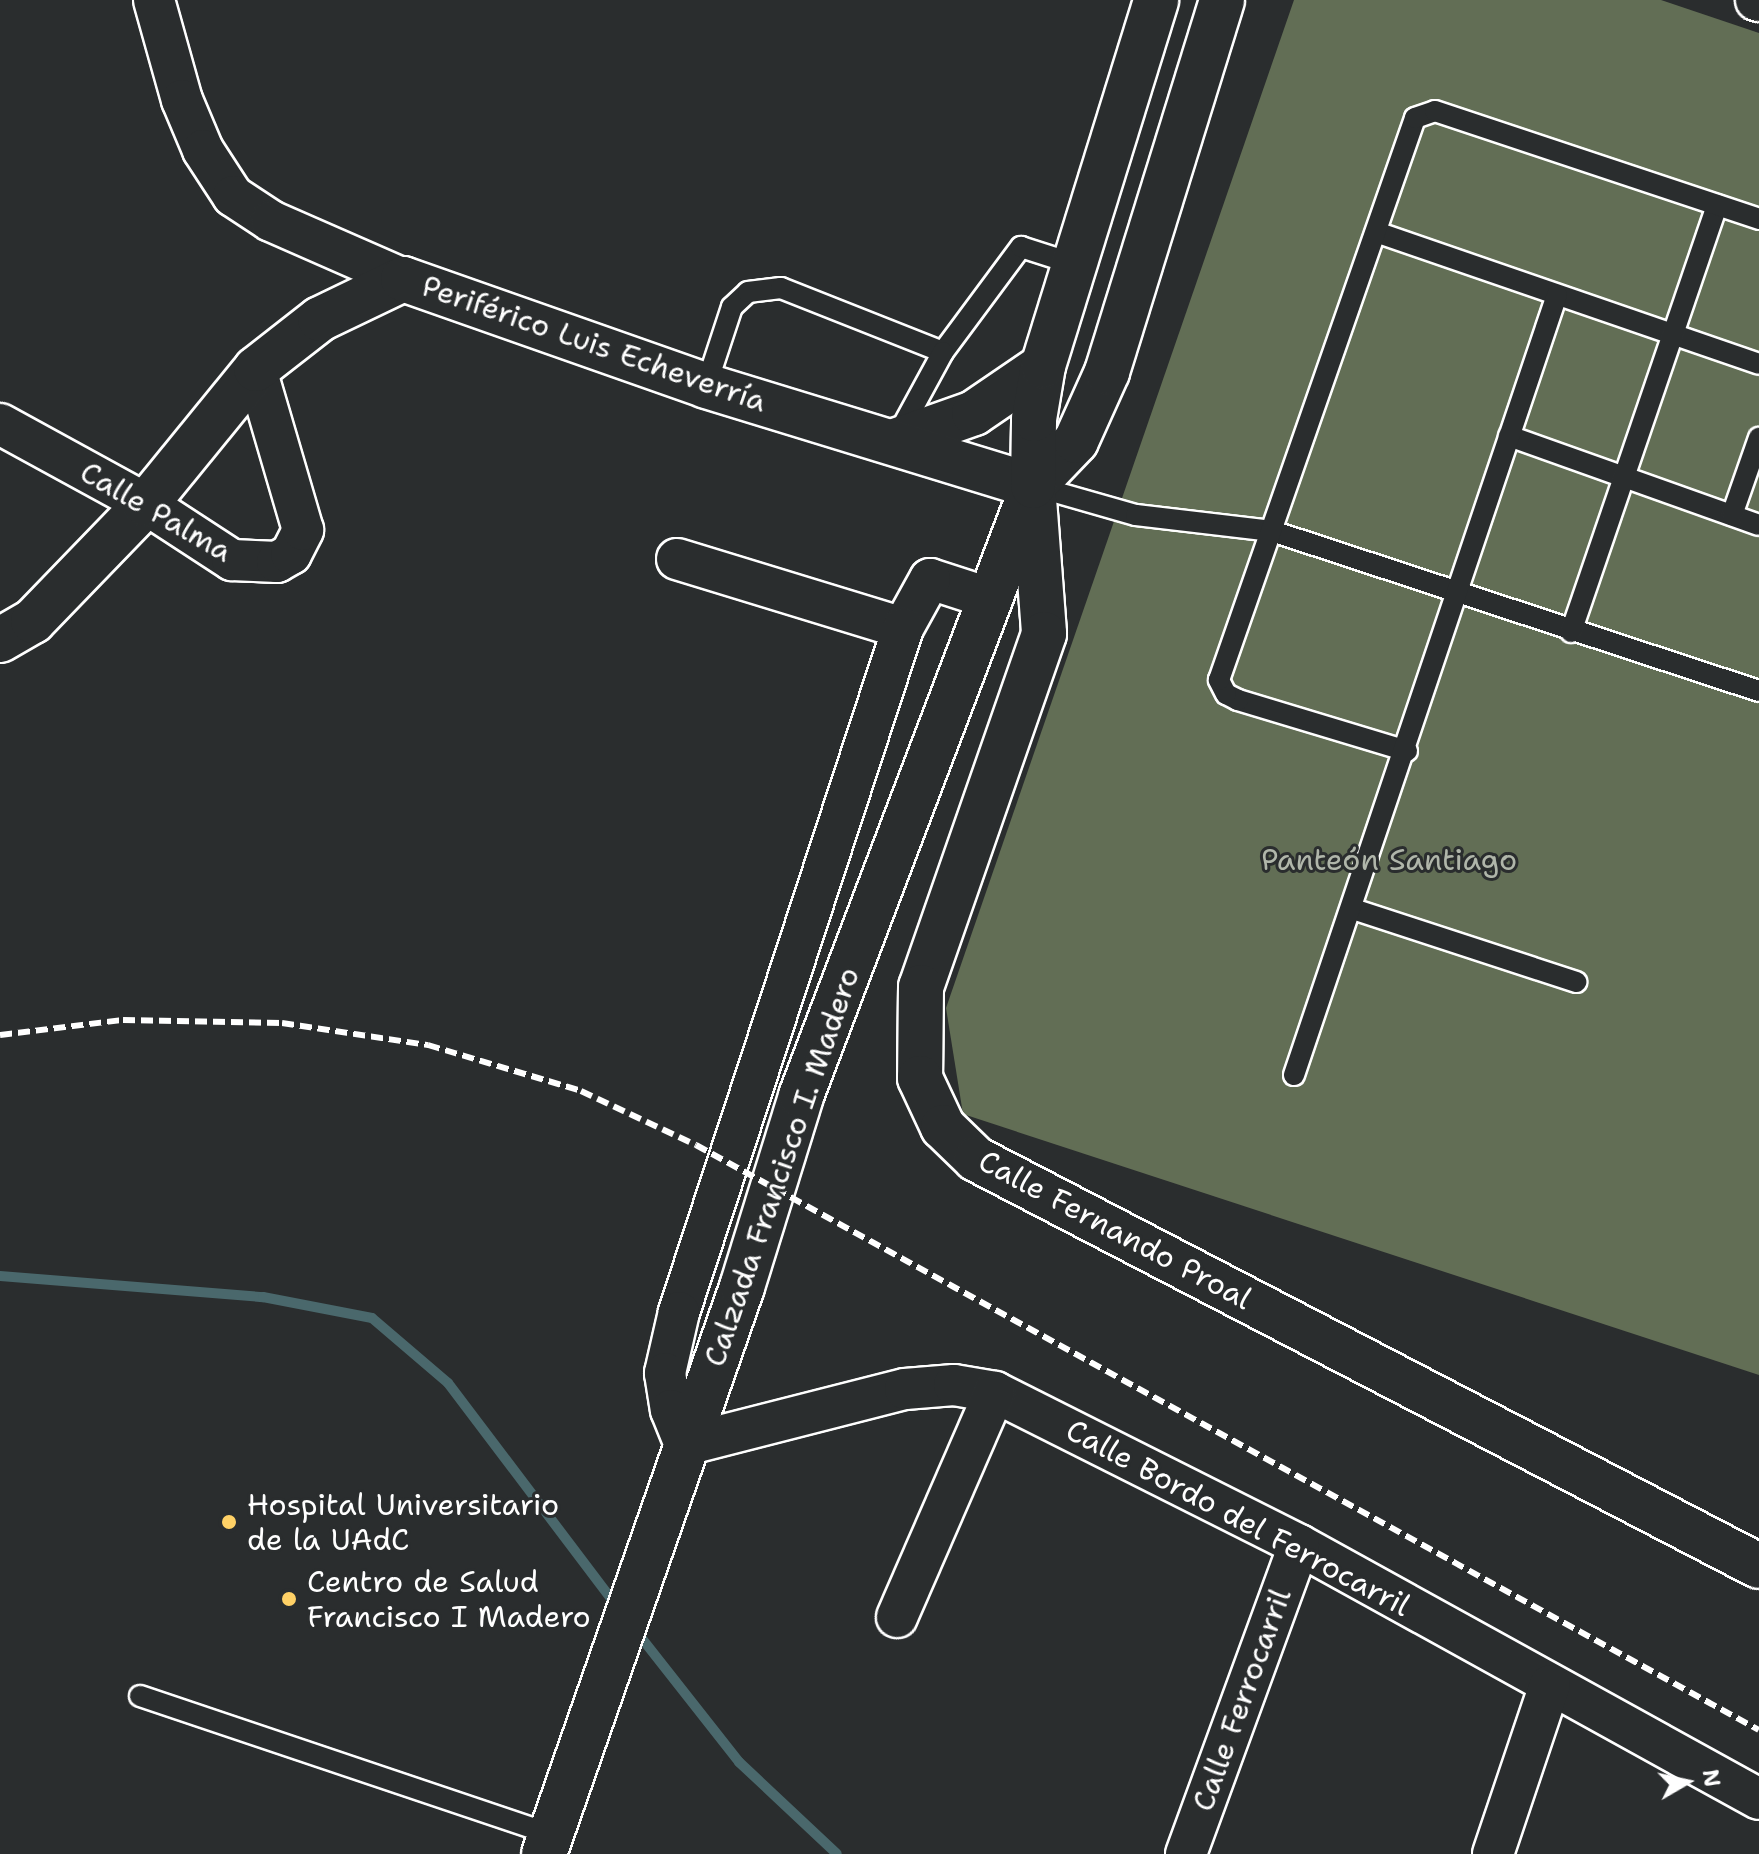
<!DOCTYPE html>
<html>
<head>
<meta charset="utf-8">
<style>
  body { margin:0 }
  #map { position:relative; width:1759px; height:1854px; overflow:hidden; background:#2a2d2e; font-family:"Shantell Sans",sans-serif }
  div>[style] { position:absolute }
  .green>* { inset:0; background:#626e55 }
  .stream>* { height:10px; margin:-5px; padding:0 5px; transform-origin:5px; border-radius:5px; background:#4a686c }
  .roads { filter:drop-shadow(2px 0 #fff) drop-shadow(-2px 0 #fff) drop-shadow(0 2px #fff) drop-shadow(0 -2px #fff) }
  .lane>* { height:20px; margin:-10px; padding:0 10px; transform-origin:10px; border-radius:10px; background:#2a2d2e }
  .street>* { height:40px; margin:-20px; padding:0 20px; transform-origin:20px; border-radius:20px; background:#2a2d2e }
  .secondary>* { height:44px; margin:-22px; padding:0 22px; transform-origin:22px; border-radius:22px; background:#2a2d2e }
  .primary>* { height:44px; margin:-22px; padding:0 22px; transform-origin:22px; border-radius:22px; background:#2a2d2e }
  .rail>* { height:6px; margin-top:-3px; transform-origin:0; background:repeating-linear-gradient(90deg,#fff 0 12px,transparent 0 18px) }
  .dots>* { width:22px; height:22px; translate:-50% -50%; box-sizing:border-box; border:4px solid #2a2d2e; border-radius:50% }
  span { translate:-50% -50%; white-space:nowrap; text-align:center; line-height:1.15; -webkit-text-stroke:6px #2a2d2e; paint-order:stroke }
  .street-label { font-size:30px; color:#fff }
  .park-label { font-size:30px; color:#b0b6aa }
  .poi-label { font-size:30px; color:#fff }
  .left { translate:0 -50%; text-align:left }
  .north { position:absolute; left:1647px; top:1742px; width:80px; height:80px; -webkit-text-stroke:6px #2a2d2e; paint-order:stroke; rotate:81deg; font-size:22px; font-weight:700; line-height:32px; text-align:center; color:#fff }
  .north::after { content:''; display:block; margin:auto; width:28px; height:36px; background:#fff; clip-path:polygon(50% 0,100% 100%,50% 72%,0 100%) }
</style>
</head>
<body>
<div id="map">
  <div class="green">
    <i style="clip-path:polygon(1294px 0,1661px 0,1759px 33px,1759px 1375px,963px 1114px,946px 1008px)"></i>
  </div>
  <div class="stream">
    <i style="left:0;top:1276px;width:264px;rotate:4.6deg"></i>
    <i style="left:263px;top:1297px;width:111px;rotate:10.9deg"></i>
    <i style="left:372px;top:1318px;width:100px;rotate:40.5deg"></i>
    <i style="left:448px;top:1383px;width:283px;rotate:52.9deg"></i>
    <i style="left:636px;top:1631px;width:167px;rotate:51.8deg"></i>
    <i style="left:739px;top:1762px;width:134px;rotate:43.2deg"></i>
  </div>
  <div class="roads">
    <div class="lane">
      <i style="left:1376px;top:232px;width:405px;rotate:19deg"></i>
      <i style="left:706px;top:386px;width:83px;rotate:-71.8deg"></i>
      <i style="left:732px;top:307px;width:22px;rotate:-43deg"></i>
      <i style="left:748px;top:292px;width:33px;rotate:-7deg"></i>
      <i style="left:781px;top:288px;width:174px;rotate:21.6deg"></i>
      <i style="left:943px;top:352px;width:131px;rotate:-53.4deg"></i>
      <i style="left:1021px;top:247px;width:59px;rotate:17.8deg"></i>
      <i style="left:899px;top:433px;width:92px;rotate:-61.5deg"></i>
      <i style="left:1509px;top:436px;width:265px;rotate:19.6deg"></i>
      <i style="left:1034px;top:486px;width:106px;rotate:15.9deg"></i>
      <i style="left:1136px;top:515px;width:137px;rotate:6.7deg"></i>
      <i style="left:1272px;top:531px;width:513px;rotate:18.19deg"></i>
      <i style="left:1732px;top:515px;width:82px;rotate:-70.7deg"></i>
      <i style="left:1571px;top:632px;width:451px;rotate:-71.1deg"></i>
      <i style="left:1407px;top:751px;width:177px;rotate:-163.2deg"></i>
      <i style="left:1238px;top:700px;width:13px;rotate:-153deg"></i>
      <i style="left:1226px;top:694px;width:16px;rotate:-117deg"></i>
      <i style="left:1219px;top:680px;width:595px;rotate:-70.77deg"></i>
      <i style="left:1415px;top:118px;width:21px;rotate:-19deg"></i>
      <i style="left:1435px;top:111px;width:342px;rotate:18.4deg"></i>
      <i style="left:1353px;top:909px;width:235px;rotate:18.1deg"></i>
      <i style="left:1294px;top:1075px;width:823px;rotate:-71.37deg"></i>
      <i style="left:140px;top:1696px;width:434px;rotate:18.6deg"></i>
    </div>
    <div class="street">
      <i style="left:154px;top:0;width:104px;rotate:74.4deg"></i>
      <i style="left:182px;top:100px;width:54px;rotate:67.2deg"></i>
      <i style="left:203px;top:150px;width:55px;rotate:56.9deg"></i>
      <i style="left:233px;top:196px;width:45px;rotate:33.3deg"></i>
      <i style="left:271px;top:221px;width:144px;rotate:23.7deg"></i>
      <i style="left:1756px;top:0;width:3px;rotate:18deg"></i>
      <i style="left:0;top:424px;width:166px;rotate:28.7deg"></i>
      <i style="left:146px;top:504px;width:103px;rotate:33.1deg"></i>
      <i style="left:232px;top:560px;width:45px;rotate:2.5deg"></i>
      <i style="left:277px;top:562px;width:16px;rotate:-30deg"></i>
      <i style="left:291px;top:554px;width:27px;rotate:-63deg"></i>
      <i style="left:303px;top:530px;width:168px;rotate:-106.3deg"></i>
      <i style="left:677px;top:559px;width:236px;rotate:17deg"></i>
      <i style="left:992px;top:599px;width:65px;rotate:-162.1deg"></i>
      <i style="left:930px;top:579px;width:56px;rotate:118.9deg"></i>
      <i style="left:903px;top:628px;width:720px;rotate:108.13deg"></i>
      <i style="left:679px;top:1312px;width:63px;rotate:102.9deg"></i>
      <i style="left:665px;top:1373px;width:37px;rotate:81deg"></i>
      <i style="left:671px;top:1410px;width:38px;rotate:68deg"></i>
      <i style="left:685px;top:1445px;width:227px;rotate:-14.3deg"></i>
      <i style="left:905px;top:1389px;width:49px;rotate:-4.7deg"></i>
      <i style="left:954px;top:1385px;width:42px;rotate:9.7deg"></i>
      <i style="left:995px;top:1392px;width:340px;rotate:26.7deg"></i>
      <i style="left:1299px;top:1545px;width:525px;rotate:28.91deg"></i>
      <i style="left:897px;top:1617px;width:245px;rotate:-66.5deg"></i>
      <i style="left:1186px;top:1854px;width:329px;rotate:-69.9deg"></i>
      <i style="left:1493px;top:1854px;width:178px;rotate:-71.4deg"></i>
    </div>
    <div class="secondary">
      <i style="left:1033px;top:486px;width:148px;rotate:85.7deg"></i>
      <i style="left:1044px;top:634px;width:374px;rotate:109.2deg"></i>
      <i style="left:921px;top:987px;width:91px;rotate:90.6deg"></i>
      <i style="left:920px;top:1078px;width:54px;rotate:64.9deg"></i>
      <i style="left:943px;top:1127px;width:46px;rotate:44.1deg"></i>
      <i style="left:976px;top:1159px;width:882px;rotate:27.47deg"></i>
    </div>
    <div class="primary">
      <i style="left:895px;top:441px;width:84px;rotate:-19.5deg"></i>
      <i style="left:974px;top:413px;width:83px;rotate:-34.3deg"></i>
      <i style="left:1033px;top:486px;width:62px;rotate:-46.3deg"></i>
      <i style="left:1076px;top:441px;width:76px;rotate:-65.8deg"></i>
      <i style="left:1107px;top:372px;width:389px;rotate:-72.8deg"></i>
      <i style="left:0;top:640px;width:38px;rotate:-30deg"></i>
      <i style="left:33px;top:621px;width:163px;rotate:-46deg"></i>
      <i style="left:146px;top:504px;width:174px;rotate:-50.8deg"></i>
      <i style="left:256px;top:369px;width:81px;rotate:-38deg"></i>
      <i style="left:320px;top:319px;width:92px;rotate:-25.7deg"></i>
      <i style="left:403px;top:279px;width:321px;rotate:19.4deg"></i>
      <i style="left:706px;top:386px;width:342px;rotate:17deg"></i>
      <i style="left:544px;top:1854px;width:601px;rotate:-70.75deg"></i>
      <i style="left:742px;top:1287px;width:200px;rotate:-72.8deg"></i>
      <i style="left:801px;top:1096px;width:653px;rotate:-69.18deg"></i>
      <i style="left:1033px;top:486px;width:67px;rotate:-89.1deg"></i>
      <i style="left:1034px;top:419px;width:54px;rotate:-80.4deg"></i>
      <i style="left:1043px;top:366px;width:383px;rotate:-72.8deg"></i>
    </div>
  </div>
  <div class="rail">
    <i style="left:0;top:1035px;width:124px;rotate:-7deg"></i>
    <i style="left:123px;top:1020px;width:159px;rotate:1.1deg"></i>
    <i style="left:282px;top:1023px;width:148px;rotate:8.6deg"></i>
    <i style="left:428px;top:1045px;width:160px;rotate:16.7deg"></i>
    <i style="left:581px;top:1091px;width:127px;rotate:25.2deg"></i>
    <i style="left:696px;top:1145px;width:1213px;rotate:28.83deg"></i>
  </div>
  <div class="dots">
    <i style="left:229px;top:1522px;background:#ffd166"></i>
    <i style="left:289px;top:1599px;background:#ffd166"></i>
  </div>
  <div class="street-label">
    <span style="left:594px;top:344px;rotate:19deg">Periférico Luis Echeverría</span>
    <span style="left:156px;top:512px;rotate:30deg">Calle Palma</span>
    <span style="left:782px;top:1167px;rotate:-71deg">Calzada Francisco I. Madero</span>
    <span style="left:1115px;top:1230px;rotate:28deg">Calle Fernando Proal</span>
    <span style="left:1238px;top:1518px;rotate:28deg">Calle Bordo del Ferrocarril</span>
    <span style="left:1242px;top:1700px;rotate:-70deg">Calle Ferrocarril</span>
  </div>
  <div class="park-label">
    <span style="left:1389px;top:860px">Panteón Santiago</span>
  </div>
  <div class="poi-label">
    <span class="left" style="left:247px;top:1522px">Hospital Universitario<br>de la UAdC</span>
    <span class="left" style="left:307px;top:1599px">Centro de Salud<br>Francisco I Madero</span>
  </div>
  <div class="north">N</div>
</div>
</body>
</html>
